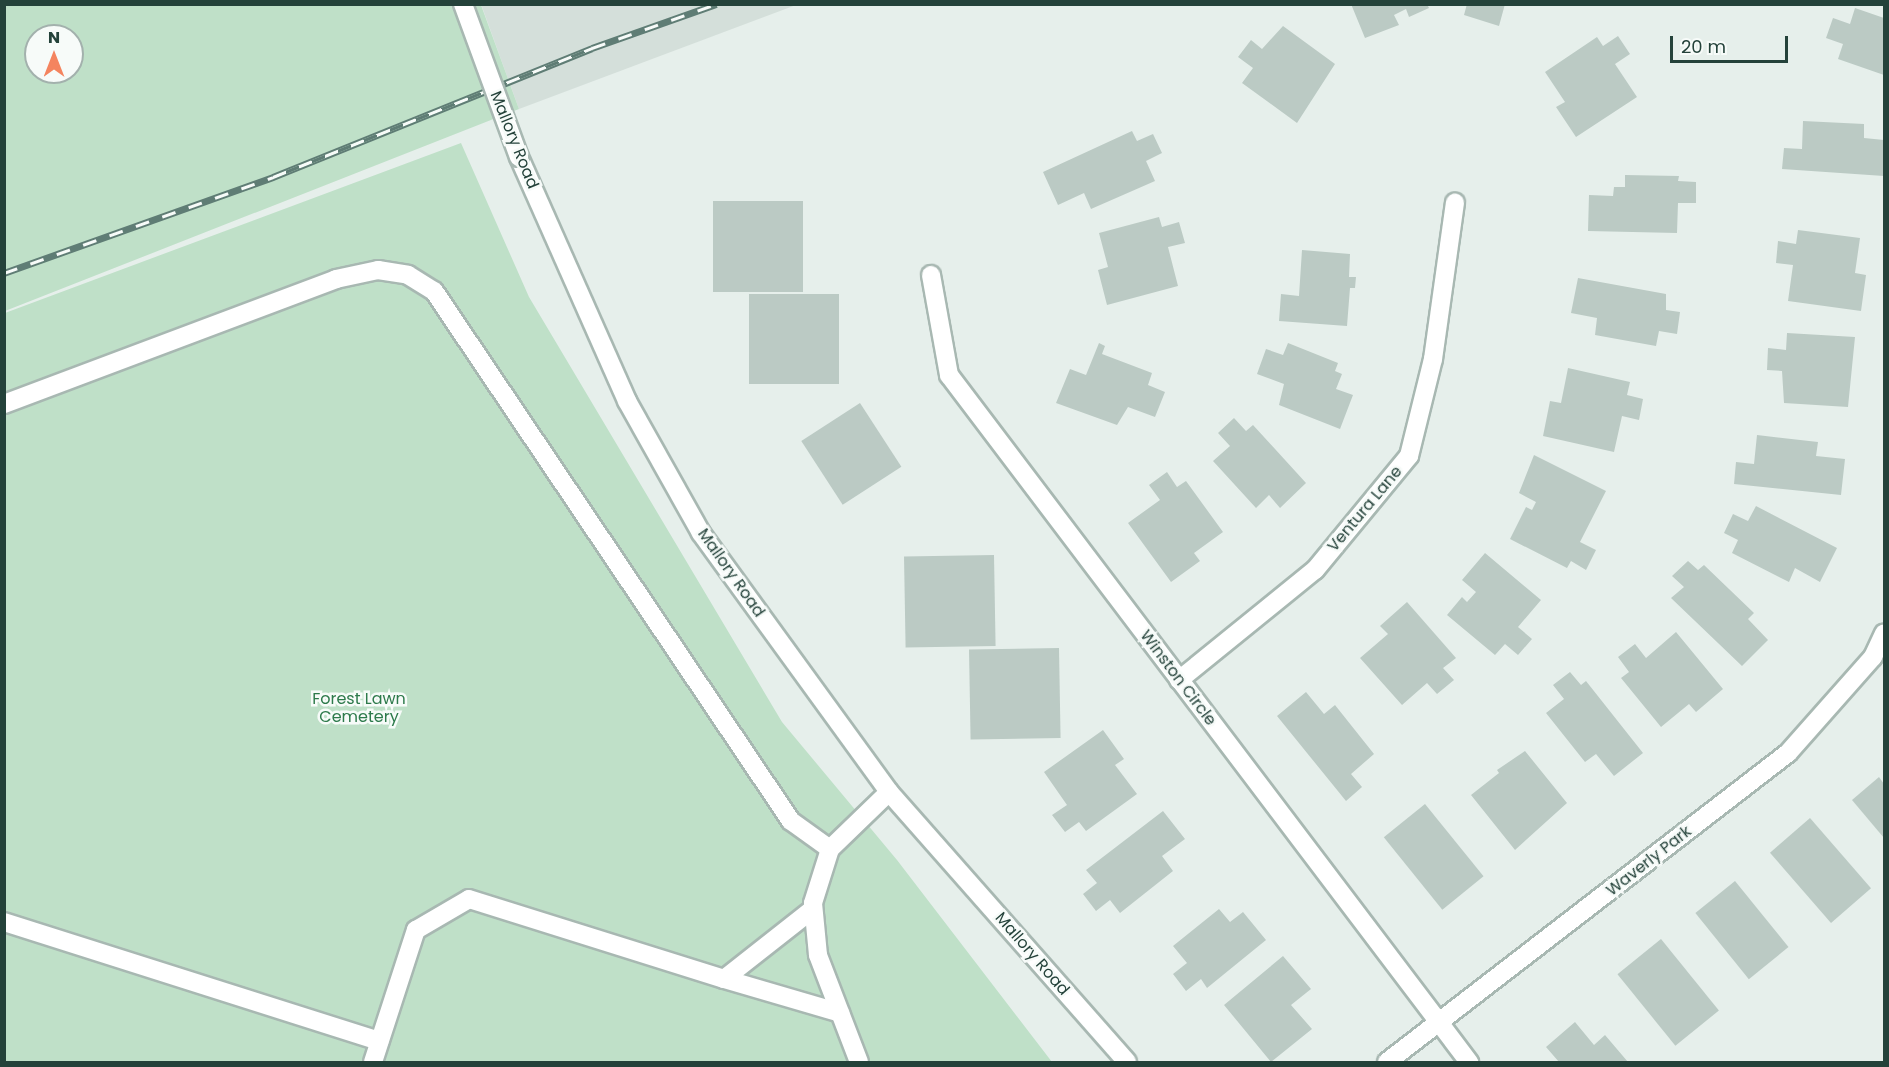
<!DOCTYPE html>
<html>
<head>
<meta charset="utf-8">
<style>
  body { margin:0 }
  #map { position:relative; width:1889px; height:1067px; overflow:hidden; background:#e6efeb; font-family:Poppins,sans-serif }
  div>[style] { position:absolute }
  .built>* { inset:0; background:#d4dfda }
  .green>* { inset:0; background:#bfe0c8 }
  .building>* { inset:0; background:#bbcac4; transform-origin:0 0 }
  .roads { filter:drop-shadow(2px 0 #a8b8b2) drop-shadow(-2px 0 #a8b8b2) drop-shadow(0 2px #a8b8b2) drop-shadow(0 -2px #a8b8b2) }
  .minor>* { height:18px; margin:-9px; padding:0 9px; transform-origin:9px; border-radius:9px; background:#fff }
  .rail>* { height:7px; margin-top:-3.5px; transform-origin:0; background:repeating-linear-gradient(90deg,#f7fbf9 0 14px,#5f7d75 0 28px); box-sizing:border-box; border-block:2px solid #5f7d75 }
  .bridges { filter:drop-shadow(2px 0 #a8b8b2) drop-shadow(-2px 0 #a8b8b2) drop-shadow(0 2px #a8b8b2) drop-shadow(0 -2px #a8b8b2) }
  .minor-bridge>* { height:18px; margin:-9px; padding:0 9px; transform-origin:9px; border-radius:9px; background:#fff }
  span { translate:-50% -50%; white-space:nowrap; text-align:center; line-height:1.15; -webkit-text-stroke:5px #f7fbf9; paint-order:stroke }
  .street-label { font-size:16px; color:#24423a }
  .park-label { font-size:16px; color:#2d7a4b }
  .frame { position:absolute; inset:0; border:6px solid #24423a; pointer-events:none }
  .north { position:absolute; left:24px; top:24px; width:60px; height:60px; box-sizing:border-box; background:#f7fbf9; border:2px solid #a3b1ad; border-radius:50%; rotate:0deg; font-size:16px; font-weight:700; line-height:24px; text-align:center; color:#24423a }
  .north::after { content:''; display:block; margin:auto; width:21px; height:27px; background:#f4845f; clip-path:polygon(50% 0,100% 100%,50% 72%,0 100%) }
  .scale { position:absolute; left:1670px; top:36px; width:118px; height:27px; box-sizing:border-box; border:3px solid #24423a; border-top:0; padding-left:8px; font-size:18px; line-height:21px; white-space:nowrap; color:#24423a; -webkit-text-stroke:4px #f7fbf9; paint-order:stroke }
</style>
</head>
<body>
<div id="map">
  <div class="built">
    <i style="clip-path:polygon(481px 4px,796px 5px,519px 109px)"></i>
  </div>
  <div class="green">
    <i style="clip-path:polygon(evenodd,5px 5px,481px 5px,519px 109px,5px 311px,5px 5px,36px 36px,72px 36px,72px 72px,36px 72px,36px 36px)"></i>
    <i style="clip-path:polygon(461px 143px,529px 297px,782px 722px,897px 860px,1052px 1062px,5px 1062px,5px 313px)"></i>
  </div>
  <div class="building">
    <i style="clip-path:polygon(1351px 4px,1427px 4px,1429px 8px,1409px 17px,1406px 9px,1394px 15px,1399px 25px,1365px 38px)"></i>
    <i style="clip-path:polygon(1467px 4px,1505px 4px,1499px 26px,1464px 15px)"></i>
    <i style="clip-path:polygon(1855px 8px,1884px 18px,1884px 75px,1838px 59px,1843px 44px,1826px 38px,1833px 18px,1850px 24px)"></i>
    <i style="clip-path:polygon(1283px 26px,1335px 64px,1297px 123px,1242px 83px,1253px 68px,1238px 57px,1251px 40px,1262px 49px)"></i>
    <i style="clip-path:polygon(1618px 36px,1630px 54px,1615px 64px,1637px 97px,1576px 137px,1556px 107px,1565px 102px,1545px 72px,1597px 37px,1603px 46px)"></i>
    <i style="clip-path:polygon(1803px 121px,1864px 124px,1864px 138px,1884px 140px,1884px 176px,1782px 169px,1784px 148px,1802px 149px)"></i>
    <i style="clip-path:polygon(1132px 131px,1137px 141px,1153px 134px,1162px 153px,1146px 161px,1155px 181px,1091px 209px,1084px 193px,1058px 205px,1043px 172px)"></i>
    <i style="clip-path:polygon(1625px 175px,1679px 176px,1678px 181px,1696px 182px,1696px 203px,1678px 203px,1677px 233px,1588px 231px,1589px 195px,1613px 196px,1614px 187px,1625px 187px)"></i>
    <i style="left:713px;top:201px;width:90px;height:91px"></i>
    <i style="clip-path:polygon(1159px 217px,1162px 227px,1179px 222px,1185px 243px,1168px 247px,1178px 286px,1107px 305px,1098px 270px,1108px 267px,1099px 233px)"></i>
    <i style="clip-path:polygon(1798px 230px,1860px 238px,1855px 273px,1866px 275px,1861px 311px,1788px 301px,1793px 265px,1776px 263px,1778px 241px,1796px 244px)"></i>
    <i style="clip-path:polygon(1302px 250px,1350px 254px,1349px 277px,1356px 277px,1355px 288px,1350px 288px,1347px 326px,1279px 321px,1281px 294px,1299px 296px)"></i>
    <i style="clip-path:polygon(1578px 278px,1666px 294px,1666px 310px,1680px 312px,1677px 334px,1659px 331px,1656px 346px,1595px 335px,1597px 318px,1571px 313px)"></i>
    <i style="left:749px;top:294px;width:90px;height:90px"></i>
    <i style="clip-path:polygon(1787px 333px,1855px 337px,1848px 407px,1784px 403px,1782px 371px,1767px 370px,1768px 348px,1786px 350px)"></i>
    <i style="clip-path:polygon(1099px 343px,1105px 346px,1102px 354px,1152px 373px,1148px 385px,1165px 392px,1155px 417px,1128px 407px,1117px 425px,1056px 403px,1070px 369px,1086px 375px)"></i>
    <i style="clip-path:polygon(1288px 343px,1338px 363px,1335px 371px,1342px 374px,1336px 389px,1353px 395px,1340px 429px,1279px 405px,1284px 384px,1257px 374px,1266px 349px,1283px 355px)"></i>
    <i style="clip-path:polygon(1568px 368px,1630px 382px,1627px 395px,1643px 399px,1639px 420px,1622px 416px,1614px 452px,1543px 436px,1550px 401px,1561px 403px)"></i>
    <i style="left:860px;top:403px;width:76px;height:70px;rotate:57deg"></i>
    <i style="clip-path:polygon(1234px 418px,1246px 431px,1253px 425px,1306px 483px,1280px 508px,1269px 495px,1256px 508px,1213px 461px,1230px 446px,1218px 433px)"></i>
    <i style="clip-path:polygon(1757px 435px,1818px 442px,1816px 456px,1845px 459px,1841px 495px,1734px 484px,1736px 462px,1754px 464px)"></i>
    <i style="clip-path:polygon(1534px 455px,1606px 491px,1580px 542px,1596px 550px,1586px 570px,1571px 561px,1567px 568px,1510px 539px,1526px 507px,1532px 510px,1536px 502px,1519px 493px)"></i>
    <i style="clip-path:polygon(1167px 472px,1177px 487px,1186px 481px,1223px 532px,1194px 553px,1200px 561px,1171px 582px,1128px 523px,1160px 500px,1149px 485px)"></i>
    <i style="clip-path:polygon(1756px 506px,1837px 548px,1820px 582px,1795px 568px,1789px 582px,1732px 553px,1738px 540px,1724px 533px,1733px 514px,1748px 521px)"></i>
    <i style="clip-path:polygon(1485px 553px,1541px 600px,1518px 627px,1532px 639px,1518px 655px,1505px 644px,1495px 655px,1447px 615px,1462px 597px,1467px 602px,1476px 592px,1462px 580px)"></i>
    <i style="left:994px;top:555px;width:91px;height:90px;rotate:89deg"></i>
    <i style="clip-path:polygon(1688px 561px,1698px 570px,1704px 565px,1754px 613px,1748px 619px,1768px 640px,1742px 666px,1671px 598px,1684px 587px,1672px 576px)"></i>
    <i style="clip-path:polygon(1407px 602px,1456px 658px,1443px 668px,1454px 680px,1437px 694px,1427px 683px,1402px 705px,1360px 658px,1388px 634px,1380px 626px)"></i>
    <i style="clip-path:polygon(1676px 632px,1723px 689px,1696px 712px,1689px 704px,1661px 727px,1621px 678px,1629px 672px,1618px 657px,1635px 644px,1646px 658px)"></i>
    <i style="left:1059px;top:648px;width:90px;height:90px;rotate:89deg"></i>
    <i style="clip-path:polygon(1570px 672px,1581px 685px,1586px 681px,1643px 753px,1614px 776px,1596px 754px,1585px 762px,1546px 713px,1564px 699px,1553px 685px)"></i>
    <i style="clip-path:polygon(1306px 692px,1324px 714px,1335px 705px,1374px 754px,1351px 774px,1362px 787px,1346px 801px,1277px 716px)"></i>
    <i style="clip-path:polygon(1103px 730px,1124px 759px,1115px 765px,1137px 794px,1086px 831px,1079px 822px,1065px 832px,1052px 815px,1067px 805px,1044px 772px)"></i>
    <i style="clip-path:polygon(1525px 751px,1567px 803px,1515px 850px,1471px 795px,1499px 773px,1497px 770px)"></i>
    <i style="clip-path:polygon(1879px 777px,1884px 784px,1884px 838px,1852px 800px)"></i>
    <i style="left:1425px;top:804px;width:93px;height:53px;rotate:51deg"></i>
    <i style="clip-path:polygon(1163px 811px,1185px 839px,1162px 856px,1173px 871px,1120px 913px,1110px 900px,1096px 911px,1083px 894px,1097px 883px,1086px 870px)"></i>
    <i style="left:1810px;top:818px;width:93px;height:53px;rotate:49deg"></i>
    <i style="left:1735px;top:881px;width:85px;height:51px;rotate:51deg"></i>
    <i style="clip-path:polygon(1219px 909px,1230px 922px,1243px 912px,1266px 940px,1207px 988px,1201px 979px,1186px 991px,1173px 974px,1187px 963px,1173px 946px)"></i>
    <i style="left:1661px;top:939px;width:92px;height:56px;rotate:51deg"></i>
    <i style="clip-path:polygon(1283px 956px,1311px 989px,1291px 1005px,1312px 1029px,1271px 1062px,1224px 1005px)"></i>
    <i style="clip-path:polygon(1575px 1022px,1594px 1045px,1605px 1035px,1628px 1062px,1559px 1062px,1546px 1047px)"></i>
  </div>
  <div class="roads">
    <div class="minor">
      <i style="left:519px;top:157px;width:267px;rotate:66.1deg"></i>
      <i style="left:627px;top:401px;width:151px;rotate:60.7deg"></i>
      <i style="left:701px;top:533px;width:320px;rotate:54deg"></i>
      <i style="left:889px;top:792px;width:360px;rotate:48.6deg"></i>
      <i style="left:931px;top:275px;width:102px;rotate:79.8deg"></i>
      <i style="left:949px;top:375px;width:862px;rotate:52.88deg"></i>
      <i style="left:4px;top:404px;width:355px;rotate:-20.6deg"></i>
      <i style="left:336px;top:279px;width:43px;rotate:-12.1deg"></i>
      <i style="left:378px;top:270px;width:30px;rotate:9deg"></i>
      <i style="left:408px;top:275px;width:31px;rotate:32deg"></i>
      <i style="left:434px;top:291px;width:639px;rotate:56.04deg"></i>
      <i style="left:791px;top:821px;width:48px;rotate:35.7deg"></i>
      <i style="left:1179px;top:680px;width:175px;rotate:-39deg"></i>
      <i style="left:1315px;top:570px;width:148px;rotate:-50.5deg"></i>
      <i style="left:1409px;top:456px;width:100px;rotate:-76.1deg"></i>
      <i style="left:1433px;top:359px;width:158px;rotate:-82deg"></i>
      <i style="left:4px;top:922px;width:394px;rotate:17.6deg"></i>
      <i style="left:724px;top:979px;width:121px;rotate:16.3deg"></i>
      <i style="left:373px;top:1062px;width:139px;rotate:-72deg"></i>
      <i style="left:416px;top:930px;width:61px;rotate:-30.3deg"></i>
      <i style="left:469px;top:899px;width:267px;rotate:17.4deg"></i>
      <i style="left:724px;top:979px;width:113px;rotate:-38.2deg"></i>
      <i style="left:859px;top:1062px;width:115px;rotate:-111deg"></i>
      <i style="left:818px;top:955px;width:52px;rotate:-95.5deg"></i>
      <i style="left:813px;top:903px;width:57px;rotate:-72.5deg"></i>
      <i style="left:830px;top:849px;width:82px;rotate:-44deg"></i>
      <i style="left:1387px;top:1062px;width:506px;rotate:-37.62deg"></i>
      <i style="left:1788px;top:753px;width:128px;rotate:-48.5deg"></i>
      <i style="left:1873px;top:657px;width:26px;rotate:-65deg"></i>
    </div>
  </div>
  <div class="rail">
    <i style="left:4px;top:273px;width:286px;rotate:-19.6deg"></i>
    <i style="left:273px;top:177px;width:344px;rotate:-22deg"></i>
    <i style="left:592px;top:48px;width:132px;rotate:-19.5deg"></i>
  </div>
  <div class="bridges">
    <div class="minor-bridge">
      <i style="left:463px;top:4px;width:163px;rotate:69.9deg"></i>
    </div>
  </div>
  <div class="street-label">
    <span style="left:514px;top:140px;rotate:68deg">Mallory Road</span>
    <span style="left:1365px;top:509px;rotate:-50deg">Ventura Lane</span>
    <span style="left:731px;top:573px;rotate:55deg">Mallory Road</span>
    <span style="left:1178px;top:678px;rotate:53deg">Winston Circle</span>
    <span style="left:1649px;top:861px;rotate:-38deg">Waverly Park</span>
    <span style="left:1032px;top:954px;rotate:49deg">Mallory Road</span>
  </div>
  <div class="park-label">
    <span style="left:359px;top:708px">Forest Lawn<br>Cemetery</span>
  </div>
  <div class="frame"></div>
  <div class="north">N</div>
  <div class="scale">20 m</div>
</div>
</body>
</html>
